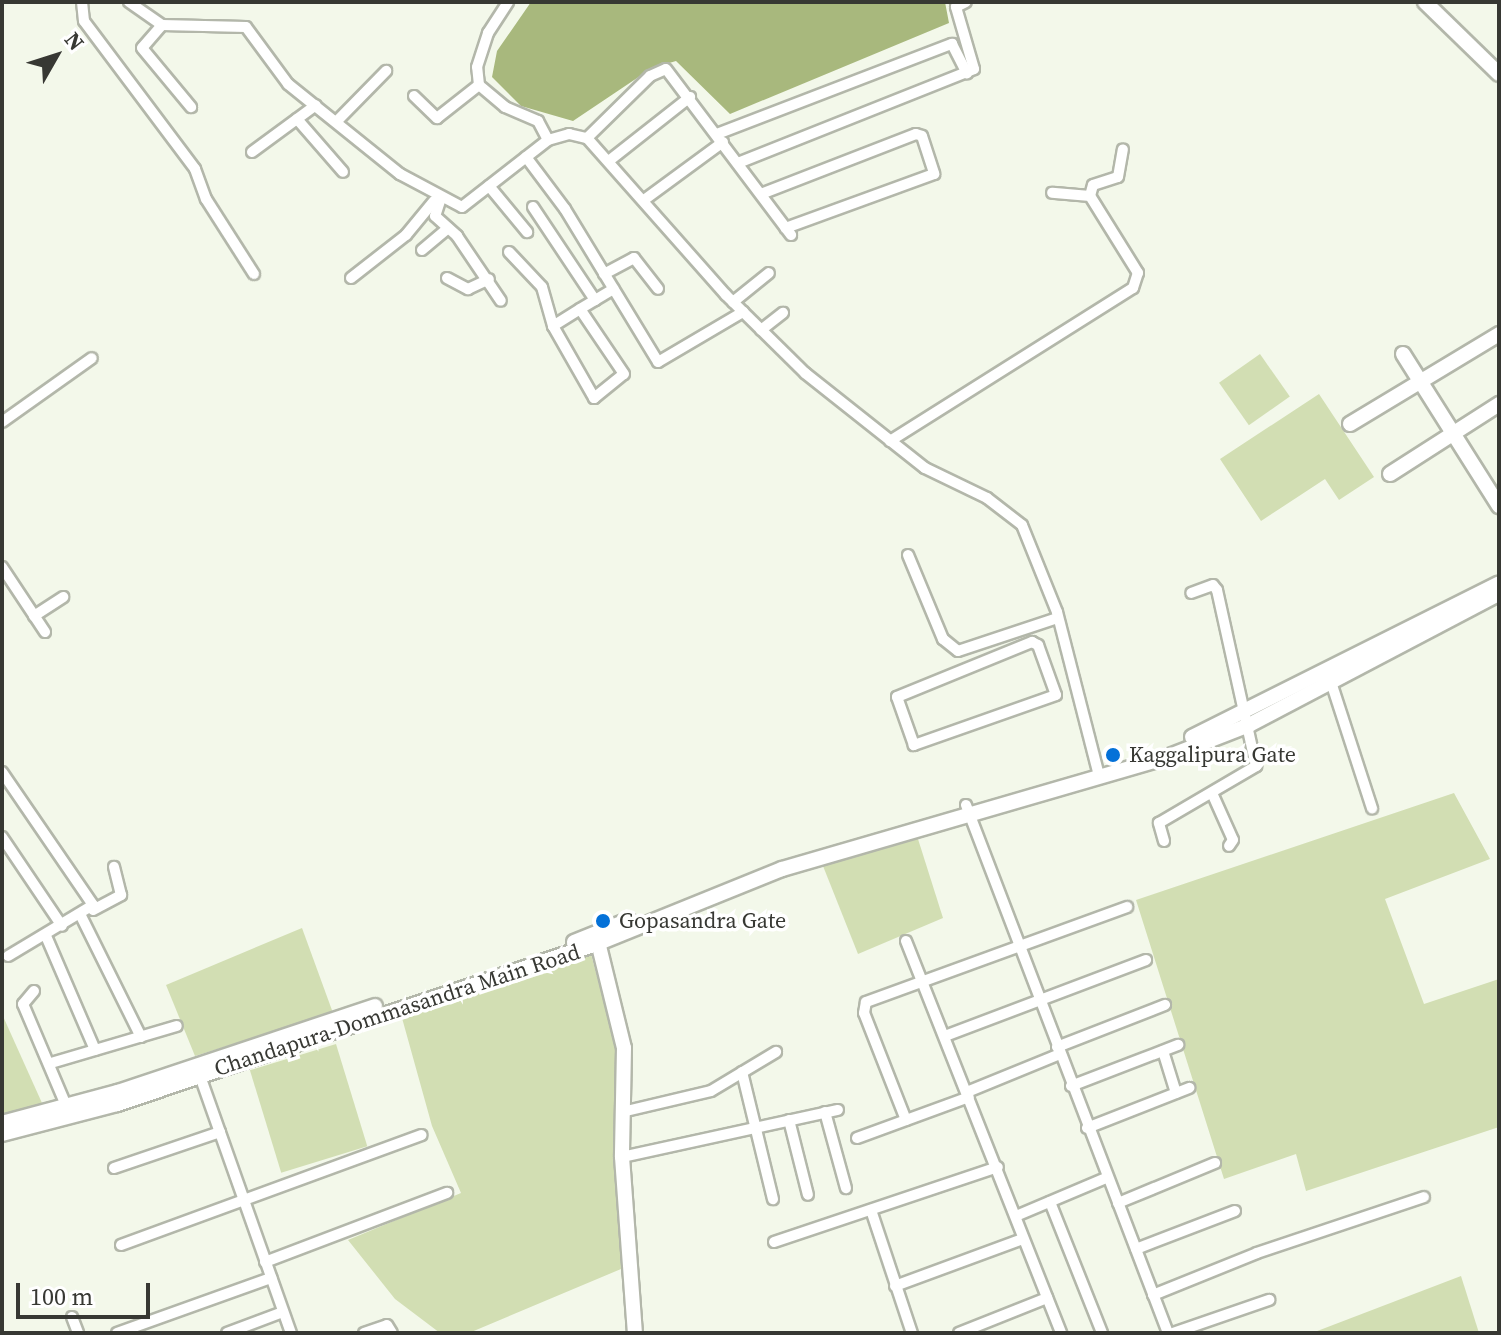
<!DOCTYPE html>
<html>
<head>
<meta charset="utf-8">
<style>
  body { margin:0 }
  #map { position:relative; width:1501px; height:1335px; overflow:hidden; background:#f3f8ea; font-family:"Source Serif 4",serif }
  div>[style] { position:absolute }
  .green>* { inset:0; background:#d2deb3; transform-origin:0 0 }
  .water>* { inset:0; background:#a8b87d }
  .roads { filter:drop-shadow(2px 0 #b3b7aa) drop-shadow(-2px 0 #b3b7aa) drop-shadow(0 2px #b3b7aa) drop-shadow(0 -2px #b3b7aa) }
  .street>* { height:10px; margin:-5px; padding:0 5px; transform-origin:5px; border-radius:5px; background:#fff }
  .secondary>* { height:14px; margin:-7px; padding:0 7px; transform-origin:7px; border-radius:7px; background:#fff }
  .dots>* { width:22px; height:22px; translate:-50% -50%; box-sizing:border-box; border:4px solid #fff; border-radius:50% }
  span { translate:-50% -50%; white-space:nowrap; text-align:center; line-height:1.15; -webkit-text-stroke:7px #fff; paint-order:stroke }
  .poi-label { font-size:22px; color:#373833 }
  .left { translate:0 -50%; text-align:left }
  .street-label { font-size:22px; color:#373833 }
  .frame { position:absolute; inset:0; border:4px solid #373833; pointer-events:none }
  .north { position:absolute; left:16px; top:16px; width:80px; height:80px; -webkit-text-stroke:6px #fff; paint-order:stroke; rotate:51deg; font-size:22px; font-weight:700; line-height:32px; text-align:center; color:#373833 }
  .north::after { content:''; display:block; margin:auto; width:28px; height:36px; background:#373833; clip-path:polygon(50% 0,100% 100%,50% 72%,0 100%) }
  .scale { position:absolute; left:16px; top:1283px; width:134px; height:36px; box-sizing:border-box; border:4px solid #373833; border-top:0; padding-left:10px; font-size:24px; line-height:28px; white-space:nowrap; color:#373833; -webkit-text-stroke:6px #fff; paint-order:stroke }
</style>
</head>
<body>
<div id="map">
  <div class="green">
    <i style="left:1260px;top:354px;width:52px;height:50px;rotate:55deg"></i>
    <i style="clip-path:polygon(1319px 394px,1374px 477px,1339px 500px,1325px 479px,1261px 521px,1220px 459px)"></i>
    <i style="clip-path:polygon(1454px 793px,1490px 859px,1385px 899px,1424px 1004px,1499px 979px,1499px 1127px,1306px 1191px,1296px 1154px,1224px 1179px,1136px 900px)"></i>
    <i style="clip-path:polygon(918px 839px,943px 918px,858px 954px,823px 866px)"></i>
    <i style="clip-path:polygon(302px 928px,333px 1013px,195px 1056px,166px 985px)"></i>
    <i style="clip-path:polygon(591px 954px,618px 1055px,621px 1269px,469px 1333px,440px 1333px,395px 1299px,348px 1240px,461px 1193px,432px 1126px,402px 1018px)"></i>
    <i style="clip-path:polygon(2px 1014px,42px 1103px,2px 1116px)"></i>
    <i style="left:336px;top:1044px;width:107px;height:90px;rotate:73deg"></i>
    <i style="clip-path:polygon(1461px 1276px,1479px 1333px,1312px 1333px)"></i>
  </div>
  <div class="water">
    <i style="clip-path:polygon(531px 2px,945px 2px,949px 23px,730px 114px,676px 61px,652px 68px,573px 121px,521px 106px,492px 77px,497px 51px)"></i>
  </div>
  <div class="roads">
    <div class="street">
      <i style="left:82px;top:2px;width:19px;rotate:84deg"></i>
      <i style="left:84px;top:21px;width:185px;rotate:53.1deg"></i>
      <i style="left:195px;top:169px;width:32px;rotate:70deg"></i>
      <i style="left:206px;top:199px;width:89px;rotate:57.4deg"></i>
      <i style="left:129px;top:2px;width:40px;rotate:34.9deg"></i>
      <i style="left:162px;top:25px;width:84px;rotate:1.4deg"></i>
      <i style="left:246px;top:27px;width:71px;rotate:53.6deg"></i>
      <i style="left:288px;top:84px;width:144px;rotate:38.8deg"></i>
      <i style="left:400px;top:174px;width:70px;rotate:28deg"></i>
      <i style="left:462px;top:207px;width:109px;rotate:-37.9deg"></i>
      <i style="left:548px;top:140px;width:22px;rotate:-16deg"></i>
      <i style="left:569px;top:134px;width:18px;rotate:13deg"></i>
      <i style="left:587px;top:138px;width:210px;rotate:48.5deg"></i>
      <i style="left:726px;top:295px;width:111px;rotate:44.6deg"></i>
      <i style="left:805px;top:373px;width:153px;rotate:38.4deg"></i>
      <i style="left:925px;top:468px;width:69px;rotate:25.8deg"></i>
      <i style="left:987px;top:498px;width:44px;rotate:37.6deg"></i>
      <i style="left:1022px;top:525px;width:94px;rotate:68.1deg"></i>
      <i style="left:1057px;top:612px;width:169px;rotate:75.6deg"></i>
      <i style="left:162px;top:25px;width:30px;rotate:131deg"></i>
      <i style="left:142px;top:48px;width:77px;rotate:50.3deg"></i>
      <i style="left:479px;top:85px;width:18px;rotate:-96deg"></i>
      <i style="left:477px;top:67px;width:36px;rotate:-72deg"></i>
      <i style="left:488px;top:33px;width:37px;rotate:-57deg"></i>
      <i style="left:414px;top:96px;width:32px;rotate:44deg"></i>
      <i style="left:437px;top:118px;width:53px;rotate:-38.2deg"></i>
      <i style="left:479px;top:85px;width:34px;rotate:40deg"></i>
      <i style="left:505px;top:107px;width:36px;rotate:23deg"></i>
      <i style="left:538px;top:121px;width:21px;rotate:62deg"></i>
      <i style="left:297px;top:119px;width:70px;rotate:49deg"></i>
      <i style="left:338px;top:120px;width:69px;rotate:-45.6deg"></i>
      <i style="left:717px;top:134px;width:252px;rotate:-21deg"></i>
      <i style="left:952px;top:44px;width:33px;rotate:63deg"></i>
      <i style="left:587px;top:138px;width:88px;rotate:-44.5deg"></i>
      <i style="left:650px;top:76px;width:17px;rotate:-24deg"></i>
      <i style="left:666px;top:69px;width:208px;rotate:53deg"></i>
      <i style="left:252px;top:152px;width:79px;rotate:-36.3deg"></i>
      <i style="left:526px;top:157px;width:65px;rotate:53.1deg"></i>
      <i style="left:565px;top:209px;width:179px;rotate:58.7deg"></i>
      <i style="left:658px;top:362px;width:99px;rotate:-30.5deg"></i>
      <i style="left:610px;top:160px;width:102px;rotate:-38.2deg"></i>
      <i style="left:738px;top:163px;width:254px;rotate:-21.7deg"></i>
      <i style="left:974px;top:69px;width:65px;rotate:-106.2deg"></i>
      <i style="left:956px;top:7px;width:11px;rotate:-27deg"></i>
      <i style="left:489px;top:186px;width:60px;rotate:50.4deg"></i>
      <i style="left:761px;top:194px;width:166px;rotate:-21.2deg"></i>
      <i style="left:916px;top:134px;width:6px;rotate:18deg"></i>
      <i style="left:922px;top:136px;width:40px;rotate:72deg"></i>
      <i style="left:934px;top:174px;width:158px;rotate:160deg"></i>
      <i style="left:1090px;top:196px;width:11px;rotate:-75deg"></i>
      <i style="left:1093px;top:185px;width:26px;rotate:-18deg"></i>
      <i style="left:1118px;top:177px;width:28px;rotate:-80deg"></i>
      <i style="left:441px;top:198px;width:19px;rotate:108deg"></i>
      <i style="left:435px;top:216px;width:30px;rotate:42deg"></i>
      <i style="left:457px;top:236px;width:78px;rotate:55.9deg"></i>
      <i style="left:644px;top:200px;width:98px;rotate:-36.3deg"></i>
      <i style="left:533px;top:207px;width:112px;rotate:56.3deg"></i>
      <i style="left:422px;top:250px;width:34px;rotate:-40deg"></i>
      <i style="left:509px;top:252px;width:48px;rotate:46.7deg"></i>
      <i style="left:542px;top:287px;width:41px;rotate:74.2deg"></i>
      <i style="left:553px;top:326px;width:83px;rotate:60.3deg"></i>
      <i style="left:594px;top:398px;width:38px;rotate:-39deg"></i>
      <i style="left:624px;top:374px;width:78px;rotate:-124.1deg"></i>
      <i style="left:580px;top:309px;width:39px;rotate:-31deg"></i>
      <i style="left:604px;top:274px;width:34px;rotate:-28deg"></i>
      <i style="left:634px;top:258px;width:39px;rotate:52deg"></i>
      <i style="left:351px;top:278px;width:70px;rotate:-38deg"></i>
      <i style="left:406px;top:235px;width:44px;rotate:-50.5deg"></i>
      <i style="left:447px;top:278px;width:24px;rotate:28deg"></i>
      <i style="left:468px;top:289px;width:23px;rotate:-25deg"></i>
      <i style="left:733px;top:302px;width:46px;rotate:-38.9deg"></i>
      <i style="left:553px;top:326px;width:32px;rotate:-32deg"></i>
      <i style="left:761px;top:330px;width:28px;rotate:-38deg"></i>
      <i style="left:2px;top:422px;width:110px;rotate:-35.4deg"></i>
      <i style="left:890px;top:441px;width:287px;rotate:-32.2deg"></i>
      <i style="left:1133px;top:288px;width:16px;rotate:-72deg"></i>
      <i style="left:1138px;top:273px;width:91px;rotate:-121.9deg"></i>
      <i style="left:1090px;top:196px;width:38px;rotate:-175deg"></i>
      <i style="left:908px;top:555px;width:91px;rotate:67.4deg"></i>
      <i style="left:943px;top:639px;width:19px;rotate:39deg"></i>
      <i style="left:958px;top:651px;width:104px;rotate:-18.4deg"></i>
      <i style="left:2px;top:567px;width:78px;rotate:56.5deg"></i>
      <i style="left:34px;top:616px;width:35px;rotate:-33deg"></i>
      <i style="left:1032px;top:642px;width:7px;rotate:27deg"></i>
      <i style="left:1038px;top:645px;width:53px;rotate:70.2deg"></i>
      <i style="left:1056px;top:695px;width:151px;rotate:160.6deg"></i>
      <i style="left:914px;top:745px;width:51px;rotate:-109.5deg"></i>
      <i style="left:897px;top:697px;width:146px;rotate:-22.2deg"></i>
      <i style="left:1331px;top:682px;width:133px;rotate:72deg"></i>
      <i style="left:2px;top:772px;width:161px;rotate:55.6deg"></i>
      <i style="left:93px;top:905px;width:99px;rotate:149deg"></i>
      <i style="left:1212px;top:793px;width:51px;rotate:65.9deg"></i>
      <i style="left:1233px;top:840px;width:7px;rotate:124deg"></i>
      <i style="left:966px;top:805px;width:565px;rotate:69.06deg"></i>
      <i style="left:2px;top:837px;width:107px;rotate:56deg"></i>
      <i style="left:1164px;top:841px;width:19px;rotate:-106deg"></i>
      <i style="left:1159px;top:823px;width:113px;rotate:-30.4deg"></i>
      <i style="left:1256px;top:766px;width:180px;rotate:-102.5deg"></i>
      <i style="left:1217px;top:590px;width:6px;rotate:-129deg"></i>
      <i style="left:1213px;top:585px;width:23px;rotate:160deg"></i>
      <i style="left:93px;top:910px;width:32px;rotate:-28deg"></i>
      <i style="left:121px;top:895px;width:29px;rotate:-104deg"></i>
      <i style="left:81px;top:916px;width:135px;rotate:63.6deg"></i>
      <i style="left:46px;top:936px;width:124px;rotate:66.7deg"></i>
      <i style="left:906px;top:941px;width:422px;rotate:68.4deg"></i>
      <i style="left:34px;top:991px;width:17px;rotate:130deg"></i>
      <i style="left:23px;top:1004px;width:115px;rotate:67deg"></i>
      <i style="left:945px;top:1036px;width:215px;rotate:-20.7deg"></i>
      <i style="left:1057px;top:1047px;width:116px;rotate:-21.3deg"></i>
      <i style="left:1163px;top:1051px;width:44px;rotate:72.8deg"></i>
      <i style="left:51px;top:1063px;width:131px;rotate:-16.4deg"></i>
      <i style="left:742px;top:1072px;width:131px;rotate:76.3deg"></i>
      <i style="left:200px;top:1076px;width:273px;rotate:70.5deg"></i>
      <i style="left:1071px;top:1086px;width:115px;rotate:-21deg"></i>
      <i style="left:967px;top:1092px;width:100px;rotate:-22.2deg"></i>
      <i style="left:622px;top:1112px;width:91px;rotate:-13.3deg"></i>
      <i style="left:711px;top:1091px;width:76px;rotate:-31deg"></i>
      <i style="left:825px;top:1112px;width:79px;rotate:74.6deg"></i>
      <i style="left:789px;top:1120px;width:77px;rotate:75.8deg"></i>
      <i style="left:906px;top:1120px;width:115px;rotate:-111.4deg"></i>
      <i style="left:864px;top:1013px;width:11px;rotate:-80deg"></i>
      <i style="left:866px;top:1002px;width:278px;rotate:-20deg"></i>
      <i style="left:1087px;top:1128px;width:110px;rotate:-21.4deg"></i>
      <i style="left:857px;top:1138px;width:119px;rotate:-20.1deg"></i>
      <i style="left:622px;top:1157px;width:221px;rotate:-12.3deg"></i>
      <i style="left:114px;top:1168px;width:112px;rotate:-18.8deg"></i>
      <i style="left:1050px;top:1202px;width:141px;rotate:68.3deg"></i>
      <i style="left:1118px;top:1203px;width:105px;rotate:-22.4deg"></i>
      <i style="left:871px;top:1210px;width:130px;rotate:71.6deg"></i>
      <i style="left:1016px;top:1216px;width:98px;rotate:-22.9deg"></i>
      <i style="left:774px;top:1242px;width:236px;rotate:-18.5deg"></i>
      <i style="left:121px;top:1245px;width:320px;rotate:-20.1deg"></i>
      <i style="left:1136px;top:1249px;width:106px;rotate:-21deg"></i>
      <i style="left:265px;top:1262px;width:195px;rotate:-20.8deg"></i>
      <i style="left:895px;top:1286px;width:136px;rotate:-20.2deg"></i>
      <i style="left:1153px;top:1295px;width:112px;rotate:-22deg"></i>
      <i style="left:1257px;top:1253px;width:176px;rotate:-18.5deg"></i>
      <i style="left:72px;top:1317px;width:17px;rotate:69deg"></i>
      <i style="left:117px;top:1333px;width:164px;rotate:-19.7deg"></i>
      <i style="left:227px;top:1333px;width:60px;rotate:-20.6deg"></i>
      <i style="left:364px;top:1333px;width:24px;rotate:-19deg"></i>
      <i style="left:387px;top:1325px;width:9px;rotate:58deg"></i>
      <i style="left:959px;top:1333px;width:95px;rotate:-21.7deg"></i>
      <i style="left:1173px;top:1333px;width:102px;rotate:-19deg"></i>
    </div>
    <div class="secondary">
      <i style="left:1425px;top:2px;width:103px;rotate:44.2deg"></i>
      <i style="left:1403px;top:354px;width:180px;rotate:57.7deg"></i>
      <i style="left:1350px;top:424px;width:174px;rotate:-31.1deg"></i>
      <i style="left:1390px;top:474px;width:130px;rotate:-32.7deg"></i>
      <i style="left:1192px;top:737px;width:343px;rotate:-26.6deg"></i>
      <i style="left:596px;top:934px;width:117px;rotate:76.2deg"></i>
      <i style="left:624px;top:1048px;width:109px;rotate:91.1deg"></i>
      <i style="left:622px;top:1157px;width:176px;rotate:85.8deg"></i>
      <i style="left:574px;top:942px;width:59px;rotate:-21.8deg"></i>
      <i style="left:2px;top:1123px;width:120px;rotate:-15deg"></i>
      <i style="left:118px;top:1092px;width:271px;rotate:-18.5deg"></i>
      <i style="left:2px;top:1134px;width:119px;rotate:-14.6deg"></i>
      <i style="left:117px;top:1104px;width:508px;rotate:-18.47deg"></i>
      <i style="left:599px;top:943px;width:197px;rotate:-22deg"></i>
      <i style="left:782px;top:869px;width:401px;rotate:-16.2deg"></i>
      <i style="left:1167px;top:757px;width:88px;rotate:-21.3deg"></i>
      <i style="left:1249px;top:725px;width:282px;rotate:-27.7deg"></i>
    </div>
  </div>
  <div class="dots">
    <i style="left:1113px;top:755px;background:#0471d8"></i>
    <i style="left:603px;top:921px;background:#0471d8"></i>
  </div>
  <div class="poi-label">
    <span class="left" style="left:1129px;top:755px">Kaggalipura Gate</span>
    <span class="left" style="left:619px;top:921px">Gopasandra Gate</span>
  </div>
  <div class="street-label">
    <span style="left:397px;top:1010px;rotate:-18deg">Chandapura-Dommasandra Main Road</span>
  </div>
  <div class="frame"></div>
  <div class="north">N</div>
  <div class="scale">100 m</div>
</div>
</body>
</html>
